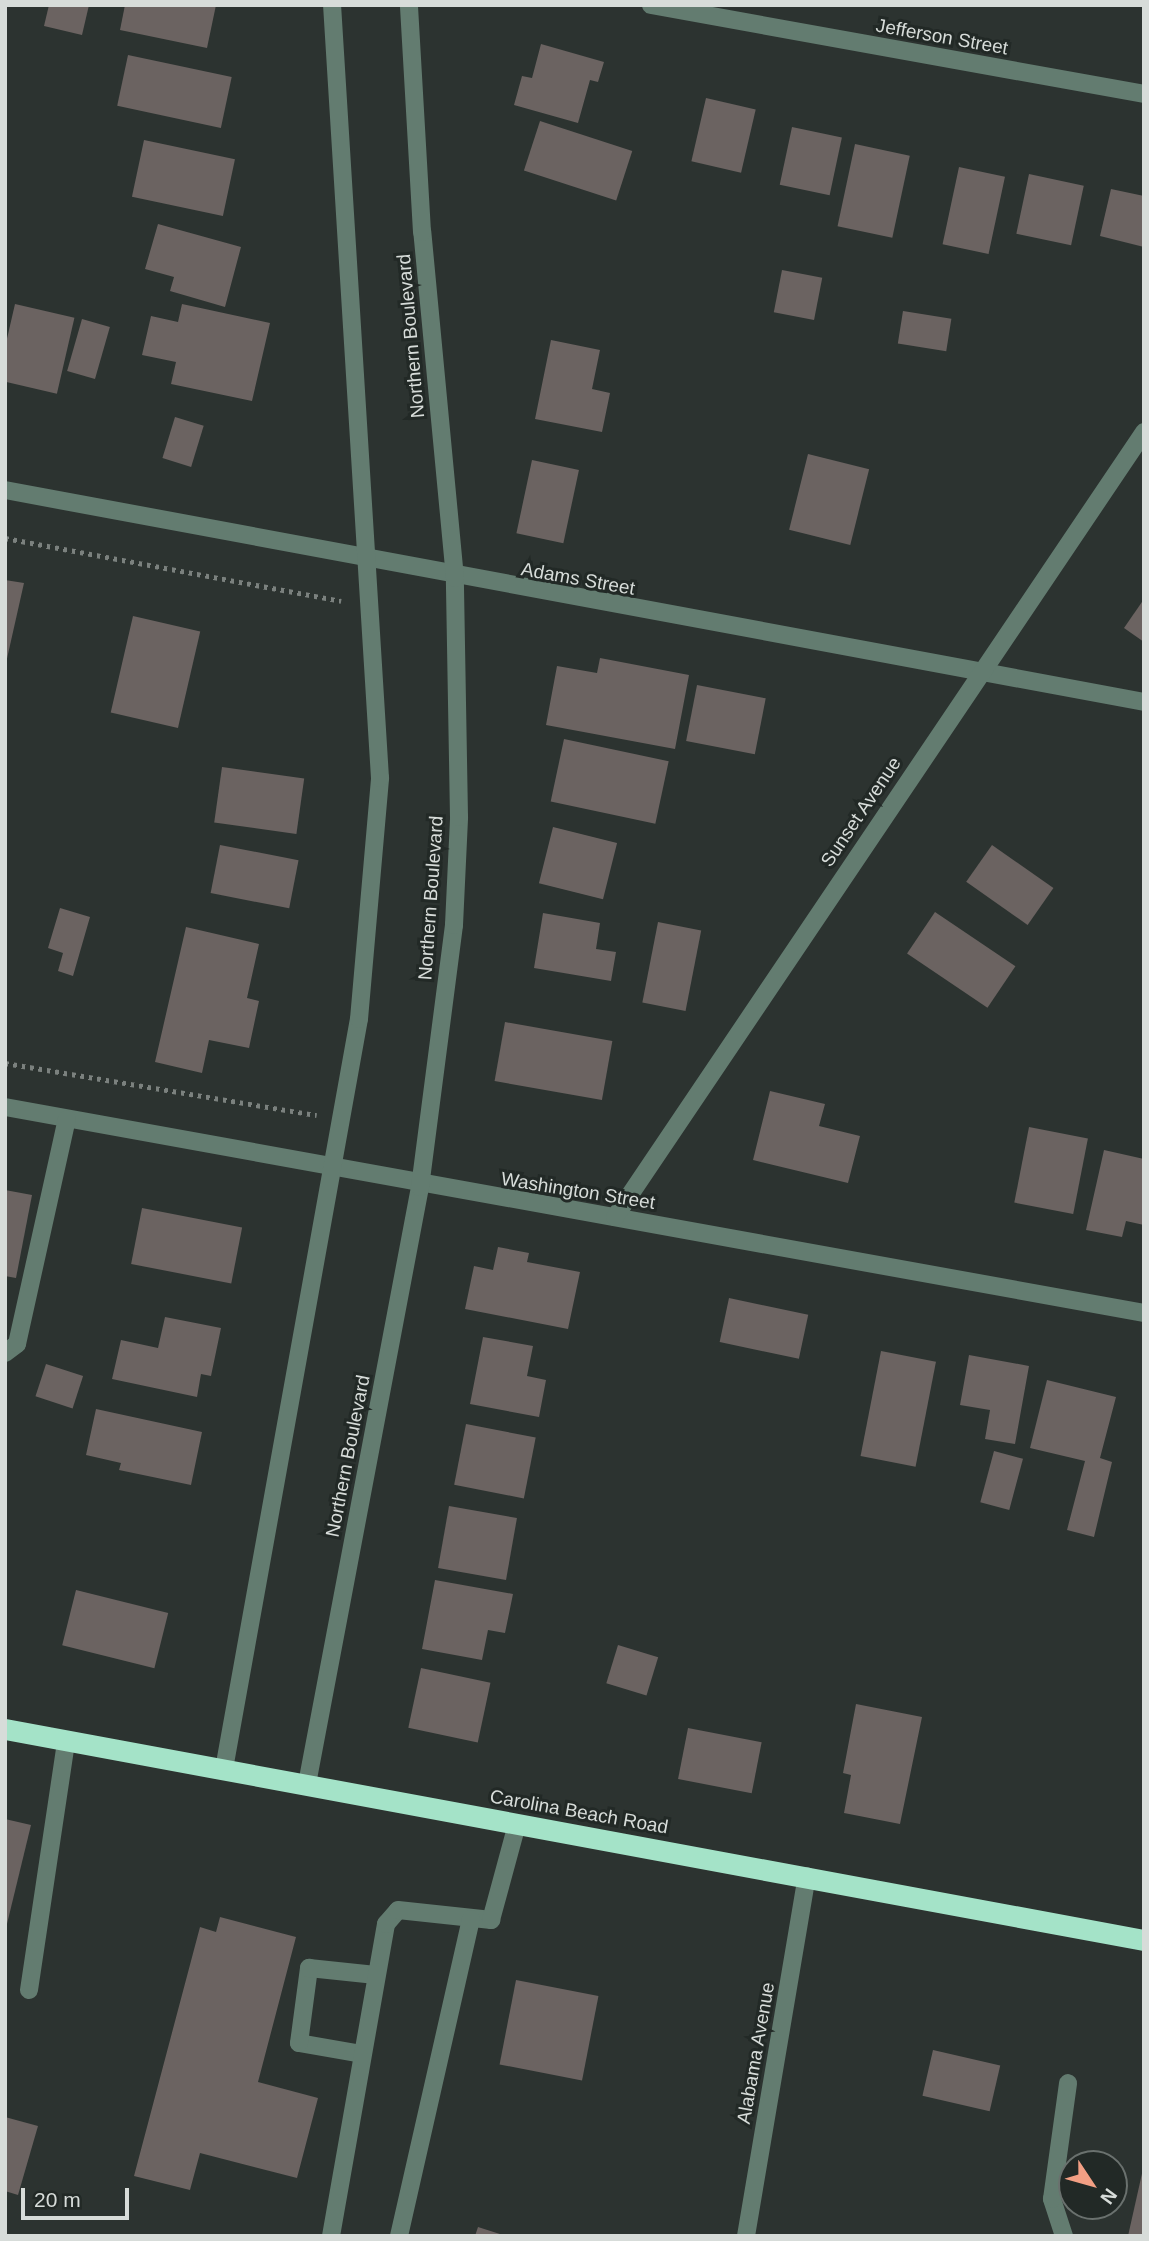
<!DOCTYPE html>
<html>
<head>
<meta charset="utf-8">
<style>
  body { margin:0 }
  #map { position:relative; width:1149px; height:2241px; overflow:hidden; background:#2c3330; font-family:Helvetica,sans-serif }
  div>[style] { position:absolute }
  .building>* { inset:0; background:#6b6361; transform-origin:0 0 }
  .path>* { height:4.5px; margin-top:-2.25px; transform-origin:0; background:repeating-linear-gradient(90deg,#7b817e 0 3.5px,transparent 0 8.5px) }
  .minor>* { height:18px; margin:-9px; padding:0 9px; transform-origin:9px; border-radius:9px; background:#637c70 }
  .highway>* { height:21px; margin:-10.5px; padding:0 10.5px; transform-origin:10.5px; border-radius:10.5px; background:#a4e3c8 }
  span { translate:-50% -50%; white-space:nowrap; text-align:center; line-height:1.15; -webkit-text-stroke:6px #222926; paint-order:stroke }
  .street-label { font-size:19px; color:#d7dcd9 }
  .frame { position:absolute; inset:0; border:7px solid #d7dcd9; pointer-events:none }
  .north { position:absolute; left:1058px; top:2150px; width:70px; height:70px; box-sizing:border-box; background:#222926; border:2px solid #6a716e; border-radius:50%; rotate:126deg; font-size:19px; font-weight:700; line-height:28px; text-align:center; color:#d7dcd9 }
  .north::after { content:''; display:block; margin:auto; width:24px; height:32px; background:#f39f84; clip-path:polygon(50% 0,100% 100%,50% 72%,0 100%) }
  .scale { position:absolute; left:21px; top:2188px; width:108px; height:32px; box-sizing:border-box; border:4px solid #d7dcd9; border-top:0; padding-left:9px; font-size:21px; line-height:24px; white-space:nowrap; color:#d7dcd9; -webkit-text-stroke:5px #222926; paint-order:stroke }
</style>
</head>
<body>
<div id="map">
  <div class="building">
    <i style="clip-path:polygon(49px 5px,89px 5px,82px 35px,44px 26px)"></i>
    <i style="clip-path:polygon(125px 5px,216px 5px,207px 48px,120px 30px)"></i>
    <i style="clip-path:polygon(541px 44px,604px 62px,598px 82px,590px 80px,578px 123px,514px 105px,522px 76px,532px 78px)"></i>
    <i style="left:128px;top:55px;width:106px;height:52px;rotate:12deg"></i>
    <i style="left:706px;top:98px;width:51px;height:65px;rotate:13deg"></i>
    <i style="left:540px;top:121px;width:97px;height:52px;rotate:18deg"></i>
    <i style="left:792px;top:127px;width:51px;height:59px;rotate:12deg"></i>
    <i style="left:144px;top:140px;width:93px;height:58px;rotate:12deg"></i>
    <i style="left:855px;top:144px;width:56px;height:84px;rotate:12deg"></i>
    <i style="left:959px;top:167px;width:47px;height:79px;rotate:12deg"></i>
    <i style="left:1029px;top:174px;width:56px;height:61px;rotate:12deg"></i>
    <i style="clip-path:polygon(1111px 189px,1144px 196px,1144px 247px,1100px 236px)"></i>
    <i style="clip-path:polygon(158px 224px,241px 247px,225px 307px,170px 291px,174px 277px,145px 269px)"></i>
    <i style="left:782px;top:270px;width:41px;height:43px;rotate:11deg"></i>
    <i style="left:15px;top:304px;width:61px;height:78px;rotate:13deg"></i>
    <i style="clip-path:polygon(182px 304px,270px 323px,252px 401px,171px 384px,176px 362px,142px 355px,151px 316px,178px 322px)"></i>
    <i style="left:903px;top:311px;width:49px;height:33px;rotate:9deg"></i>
    <i style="left:82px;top:319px;width:29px;height:54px;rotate:16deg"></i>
    <i style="clip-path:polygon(551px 340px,600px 350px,592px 389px,610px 393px,602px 432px,535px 419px)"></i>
    <i style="left:175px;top:417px;width:30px;height:43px;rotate:17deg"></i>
    <i style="left:808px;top:454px;width:63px;height:78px;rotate:14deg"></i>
    <i style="left:532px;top:460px;width:48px;height:75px;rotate:12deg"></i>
    <i style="clip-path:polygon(5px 580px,24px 583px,6px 663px,5px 663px)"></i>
    <i style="clip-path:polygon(1144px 599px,1144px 642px,1124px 628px)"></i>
    <i style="left:133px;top:616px;width:69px;height:99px;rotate:13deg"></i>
    <i style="clip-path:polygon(600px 658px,689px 675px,675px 749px,546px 725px,557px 666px,597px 673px)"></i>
    <i style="left:697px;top:685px;width:70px;height:57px;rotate:11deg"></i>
    <i style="left:564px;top:739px;width:107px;height:64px;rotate:12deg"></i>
    <i style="left:222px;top:767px;width:83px;height:56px;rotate:8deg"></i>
    <i style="left:553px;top:827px;width:66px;height:58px;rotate:14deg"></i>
    <i style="left:220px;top:845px;width:80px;height:49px;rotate:11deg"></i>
    <i style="left:992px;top:845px;width:75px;height:45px;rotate:35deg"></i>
    <i style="clip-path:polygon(60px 908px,90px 917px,73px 976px,58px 971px,63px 953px,48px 948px)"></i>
    <i style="left:935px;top:912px;width:97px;height:50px;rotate:34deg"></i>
    <i style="clip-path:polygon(543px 913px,600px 923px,596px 949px,616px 952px,611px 981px,534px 968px)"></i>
    <i style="left:658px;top:922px;width:44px;height:82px;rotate:11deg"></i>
    <i style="clip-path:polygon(186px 927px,259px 944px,247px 998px,259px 1001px,249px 1048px,209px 1040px,202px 1073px,155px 1062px)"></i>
    <i style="left:505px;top:1022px;width:109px;height:60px;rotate:10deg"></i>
    <i style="clip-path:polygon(770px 1091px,825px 1104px,819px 1126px,860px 1136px,848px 1183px,753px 1160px)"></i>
    <i style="left:1029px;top:1127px;width:60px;height:77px;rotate:11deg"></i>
    <i style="clip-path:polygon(1104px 1150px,1144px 1159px,1144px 1225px,1126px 1221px,1122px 1237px,1086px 1230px)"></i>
    <i style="clip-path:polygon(5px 1190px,32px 1195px,16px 1278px,5px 1276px)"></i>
    <i style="left:142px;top:1208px;width:102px;height:57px;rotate:11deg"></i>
    <i style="clip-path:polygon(498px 1247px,529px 1253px,527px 1262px,580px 1272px,568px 1329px,465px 1309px,474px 1266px,493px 1270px)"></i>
    <i style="left:729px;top:1298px;width:81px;height:45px;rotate:12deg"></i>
    <i style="clip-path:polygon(165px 1317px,221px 1328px,211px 1376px,201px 1374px,197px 1397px,112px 1379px,121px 1340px,158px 1348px)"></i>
    <i style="clip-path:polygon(483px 1337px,533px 1346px,527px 1376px,546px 1380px,539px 1417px,470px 1404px)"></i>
    <i style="left:881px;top:1351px;width:56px;height:107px;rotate:11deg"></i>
    <i style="clip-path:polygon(969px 1355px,1029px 1366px,1015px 1444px,985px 1439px,990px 1410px,960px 1405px)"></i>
    <i style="left:46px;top:1364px;width:39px;height:34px;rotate:18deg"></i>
    <i style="clip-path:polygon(1047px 1380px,1116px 1397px,1100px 1458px,1112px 1462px,1094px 1537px,1067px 1530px,1085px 1461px,1030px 1448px)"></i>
    <i style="clip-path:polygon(96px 1409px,202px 1432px,191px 1485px,119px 1470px,121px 1463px,86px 1455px)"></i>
    <i style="left:466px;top:1424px;width:71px;height:62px;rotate:11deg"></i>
    <i style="left:994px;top:1451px;width:30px;height:53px;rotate:15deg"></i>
    <i style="left:449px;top:1506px;width:69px;height:63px;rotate:10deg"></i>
    <i style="clip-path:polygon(435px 1580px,513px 1594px,505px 1633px,488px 1630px,482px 1660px,422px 1649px)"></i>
    <i style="left:76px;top:1590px;width:95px;height:57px;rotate:14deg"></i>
    <i style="left:618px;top:1645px;width:42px;height:40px;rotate:17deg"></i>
    <i style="left:421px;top:1668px;width:71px;height:61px;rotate:12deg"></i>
    <i style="clip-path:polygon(856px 1704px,922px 1717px,900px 1824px,844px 1813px,851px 1775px,843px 1773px)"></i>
    <i style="left:688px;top:1728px;width:75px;height:52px;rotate:11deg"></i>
    <i style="clip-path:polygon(5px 1819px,31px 1825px,6px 1928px,5px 1927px)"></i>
    <i style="clip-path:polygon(220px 1917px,296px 1937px,258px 2082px,318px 2098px,297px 2178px,200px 2153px,190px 2190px,134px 2176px,200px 1927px,216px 1932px)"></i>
    <i style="left:516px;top:1980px;width:84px;height:86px;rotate:11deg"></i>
    <i style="left:933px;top:2050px;width:69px;height:47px;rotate:13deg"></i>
    <i style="clip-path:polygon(5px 2117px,38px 2126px,18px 2195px,5px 2191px)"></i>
    <i style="clip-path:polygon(1143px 2169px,1144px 2236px,1128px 2236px)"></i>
    <i style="clip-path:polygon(478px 2227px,503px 2235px,503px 2236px,475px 2236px)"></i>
  </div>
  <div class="path">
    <i style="left:5px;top:538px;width:342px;rotate:10.6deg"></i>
    <i style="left:5px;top:1063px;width:316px;rotate:9.5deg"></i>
  </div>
  <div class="minor">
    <i style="left:651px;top:5px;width:501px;rotate:10.23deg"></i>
    <i style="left:5px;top:490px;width:1159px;rotate:10.54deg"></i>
    <i style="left:5px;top:1107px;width:1157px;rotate:10.25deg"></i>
    <i style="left:615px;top:1217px;width:947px;rotate:-56.02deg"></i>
    <i style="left:5px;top:1353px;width:15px;rotate:-37deg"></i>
    <i style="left:17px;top:1344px;width:230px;rotate:-77.5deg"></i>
    <i style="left:224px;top:1769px;width:762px;rotate:-79.8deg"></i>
    <i style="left:359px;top:1019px;width:242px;rotate:-85deg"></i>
    <i style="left:380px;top:778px;width:774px;rotate:-93.55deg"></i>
    <i style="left:307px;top:1784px;width:608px;rotate:-79.28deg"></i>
    <i style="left:420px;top:1187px;width:264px;rotate:-82.6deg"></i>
    <i style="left:454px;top:925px;width:108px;rotate:-87.3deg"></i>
    <i style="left:459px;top:817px;width:239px;rotate:-91deg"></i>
    <i style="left:455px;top:578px;width:348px;rotate:-95.4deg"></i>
    <i style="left:422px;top:232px;width:227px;rotate:-93.3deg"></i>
    <i style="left:29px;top:1990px;width:252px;rotate:-81.5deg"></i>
    <i style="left:362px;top:2054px;width:64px;rotate:-170.1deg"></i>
    <i style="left:299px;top:2043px;width:76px;rotate:-82.4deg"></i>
    <i style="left:309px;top:1968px;width:67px;rotate:6deg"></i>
    <i style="left:331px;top:2236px;width:317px;rotate:-80deg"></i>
    <i style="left:386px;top:1924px;width:18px;rotate:-49deg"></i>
    <i style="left:398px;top:1910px;width:94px;rotate:6.1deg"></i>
    <i style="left:491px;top:1920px;width:99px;rotate:-74.8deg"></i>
    <i style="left:399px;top:2236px;width:325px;rotate:-77.2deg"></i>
    <i style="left:746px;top:2236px;width:365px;rotate:-80.4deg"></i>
    <i style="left:1064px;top:2236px;width:39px;rotate:-108deg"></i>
    <i style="left:1052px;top:2199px;width:117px;rotate:-82.1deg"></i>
  </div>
  <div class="highway">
    <i style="left:5px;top:1729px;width:1158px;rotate:10.5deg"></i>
  </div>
  <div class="street-label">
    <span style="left:942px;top:37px;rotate:10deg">Jefferson Street</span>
    <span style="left:411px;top:336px;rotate:-95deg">Northern Boulevard</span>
    <span style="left:578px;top:579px;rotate:10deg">Adams Street</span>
    <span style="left:861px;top:812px;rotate:-56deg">Sunset Avenue</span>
    <span style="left:431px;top:898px;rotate:-86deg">Northern Boulevard</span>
    <span style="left:578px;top:1191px;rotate:9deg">Washington Street</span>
    <span style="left:348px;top:1456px;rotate:-79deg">Northern Boulevard</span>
    <span style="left:579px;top:1812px;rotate:10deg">Carolina Beach Road</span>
    <span style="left:756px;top:2053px;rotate:-80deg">Alabama Avenue</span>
  </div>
  <div class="frame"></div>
  <div class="north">N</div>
  <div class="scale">20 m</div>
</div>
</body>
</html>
